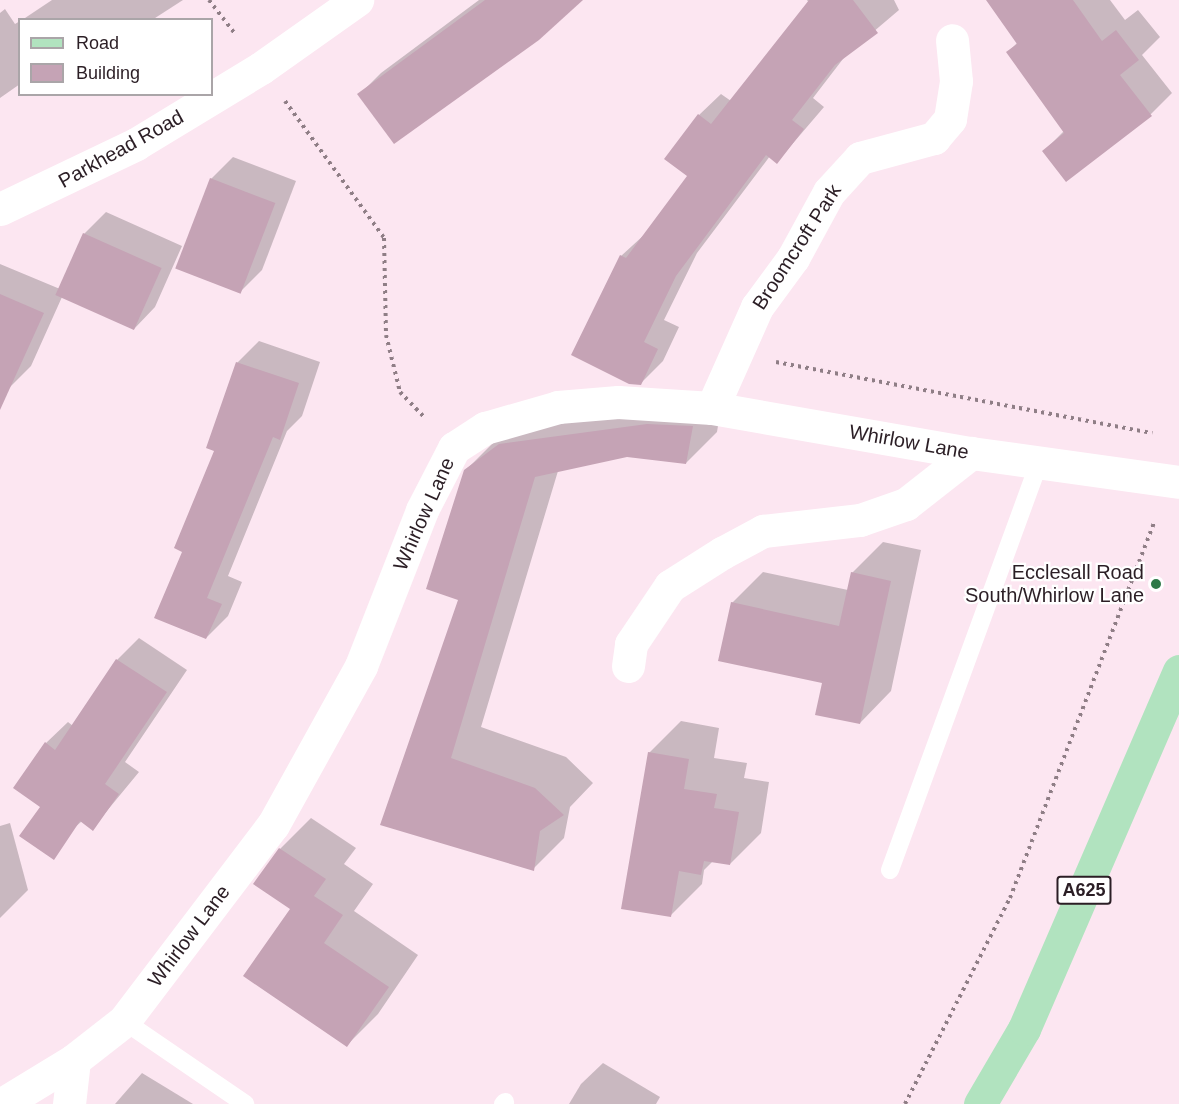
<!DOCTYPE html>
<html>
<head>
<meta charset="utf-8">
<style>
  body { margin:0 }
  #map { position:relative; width:1179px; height:1104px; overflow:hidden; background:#fce6f1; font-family:Arial,sans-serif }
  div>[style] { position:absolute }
  .shadow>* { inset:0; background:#0003 }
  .building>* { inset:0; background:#c5a3b5; transform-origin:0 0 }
  .path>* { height:4px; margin-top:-2px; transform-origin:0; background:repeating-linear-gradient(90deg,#8f7e86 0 3px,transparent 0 7.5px) }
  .service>* { height:18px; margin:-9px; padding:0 9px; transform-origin:9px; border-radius:9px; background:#fff }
  .minor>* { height:33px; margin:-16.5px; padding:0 16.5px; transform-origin:16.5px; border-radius:16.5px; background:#fff }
  .primary>* { height:33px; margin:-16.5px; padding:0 16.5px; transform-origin:16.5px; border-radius:16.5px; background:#b1e3bf }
  .dots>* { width:16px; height:16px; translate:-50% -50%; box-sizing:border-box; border:3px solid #fff; border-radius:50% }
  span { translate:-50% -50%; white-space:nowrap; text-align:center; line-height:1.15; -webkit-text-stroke:4.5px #fff; paint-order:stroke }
  .shield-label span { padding:2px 4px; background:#fff; border:2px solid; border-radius:4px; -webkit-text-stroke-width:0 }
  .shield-label { font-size:18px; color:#2b1e25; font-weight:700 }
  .street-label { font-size:20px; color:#2b1e25 }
  .poi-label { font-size:20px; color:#2b1e25 }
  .right { translate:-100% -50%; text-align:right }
  .legend { position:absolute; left:18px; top:18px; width:195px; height:78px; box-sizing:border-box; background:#fff; border:2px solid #aaa5a8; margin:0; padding:8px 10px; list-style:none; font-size:18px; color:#2b1e25 }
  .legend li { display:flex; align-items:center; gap:12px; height:30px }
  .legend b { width:30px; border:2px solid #aaa5a8 }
</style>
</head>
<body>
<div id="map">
  <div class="shadow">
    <i style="clip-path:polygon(52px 0,183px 0,152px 20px,22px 20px)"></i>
    <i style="clip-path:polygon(479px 0,582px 0,359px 95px,381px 73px)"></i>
    <i style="clip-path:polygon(807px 0,894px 0,899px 10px,846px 55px,813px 98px,824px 107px,777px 162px,770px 156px,697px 253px,664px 320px,679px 327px,663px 361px,641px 383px,621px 256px,644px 235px,689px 176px,699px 115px,721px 94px,731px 101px,809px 3px)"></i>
    <i style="clip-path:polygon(988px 0,1110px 0,1125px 20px,1138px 10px,1160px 37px,1142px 55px,1172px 93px,1151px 114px,1044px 151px,1064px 131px,1008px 52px,1018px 42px)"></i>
    <i style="clip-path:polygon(5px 9px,15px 24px,20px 21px,20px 84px,0 98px,0 13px)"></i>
    <i style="clip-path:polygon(233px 157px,296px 181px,262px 270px,241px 291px,211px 179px)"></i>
    <i style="clip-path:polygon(106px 212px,182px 246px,155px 307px,134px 329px,62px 297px,31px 366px,9px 388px,0 384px,0 264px,60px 289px,84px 234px)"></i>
    <i style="clip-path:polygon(259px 341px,320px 362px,302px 416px,287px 431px,228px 576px,242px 582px,228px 616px,206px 638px,184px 551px,216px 450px,237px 363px)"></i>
    <i style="clip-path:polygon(723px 395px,717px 432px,686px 463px,627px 456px,558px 471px,481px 727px,566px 757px,593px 783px,570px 807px,564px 838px,533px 869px,382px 824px,460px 599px,465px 471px,497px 439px,531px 414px)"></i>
    <i style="clip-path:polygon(883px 542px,921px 550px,891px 691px,860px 723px,824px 682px,732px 603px,763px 572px,848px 590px,852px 573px)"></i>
    <i style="clip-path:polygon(139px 638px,187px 670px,125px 762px,139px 772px,92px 829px,82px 821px,73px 829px,46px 743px,68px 722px,73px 726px,117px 660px)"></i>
    <i style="clip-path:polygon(681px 721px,719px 728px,714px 758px,747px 763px,744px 778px,769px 782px,761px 833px,730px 864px,713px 861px,704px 870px,702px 884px,671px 915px,649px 753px)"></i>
    <i style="clip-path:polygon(311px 818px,356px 848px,344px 864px,373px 884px,354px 911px,418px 955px,378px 1014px,347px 1045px,292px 909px,255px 883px,280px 849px)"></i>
    <i style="clip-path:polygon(10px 823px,28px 890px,0 918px,0 826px)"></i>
    <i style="clip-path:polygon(603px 1063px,660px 1097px,656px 1104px,569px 1104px,581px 1084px)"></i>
    <i style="clip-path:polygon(142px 1073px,193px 1104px,115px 1104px)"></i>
  </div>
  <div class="building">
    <i style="clip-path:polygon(485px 0,583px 0,539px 40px,394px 144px,357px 94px)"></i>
    <i style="clip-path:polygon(809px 0,853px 0,878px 33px,835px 65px,792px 120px,804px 129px,777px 164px,766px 155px,676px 276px,644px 342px,658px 349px,641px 385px,629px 384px,571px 355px,620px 255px,626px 258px,687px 176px,664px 159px,698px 114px,711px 124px)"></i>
    <i style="clip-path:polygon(986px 0,1073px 0,1102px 41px,1116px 30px,1139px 60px,1120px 75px,1152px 116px,1066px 182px,1042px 151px,1064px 133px,1006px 52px,1017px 44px)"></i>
    <i style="left:210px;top:178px;width:70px;height:97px;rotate:21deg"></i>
    <i style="left:83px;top:233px;width:86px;height:68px;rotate:24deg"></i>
    <i style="clip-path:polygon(0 294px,44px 313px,0 410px)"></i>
    <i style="clip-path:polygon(236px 362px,299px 383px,280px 440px,273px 437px,207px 598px,222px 604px,206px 639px,154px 618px,182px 552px,174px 548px,214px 451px,206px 448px)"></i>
    <i style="clip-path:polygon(647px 424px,693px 426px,686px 464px,627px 457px,535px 477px,451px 758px,535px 788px,564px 815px,540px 831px,534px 871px,380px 825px,458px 600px,426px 589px,464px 470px,499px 444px)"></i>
    <i style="clip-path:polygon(851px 572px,891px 581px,860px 724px,815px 715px,822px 683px,718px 661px,731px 602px,839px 626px)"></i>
    <i style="clip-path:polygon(116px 659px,167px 692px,105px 784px,119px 794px,93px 831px,80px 821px,54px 860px,19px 836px,40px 807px,13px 788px,45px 742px,55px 750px)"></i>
    <i style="clip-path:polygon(648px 752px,689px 759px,684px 789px,717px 794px,714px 808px,739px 812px,730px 865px,704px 861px,701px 875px,679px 871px,671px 917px,621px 909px)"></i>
    <i style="clip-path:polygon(279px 848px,326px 879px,314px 896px,343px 915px,324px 943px,389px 987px,347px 1047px,243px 976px,290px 909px,253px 884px)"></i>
  </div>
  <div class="path">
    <i style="left:209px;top:0;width:44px;rotate:52.4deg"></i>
    <i style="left:285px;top:101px;width:169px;rotate:54.1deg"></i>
    <i style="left:384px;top:238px;width:97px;rotate:88.8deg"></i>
    <i style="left:386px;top:335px;width:59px;rotate:76.2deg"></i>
    <i style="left:400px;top:392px;width:37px;rotate:46deg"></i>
    <i style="left:776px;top:362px;width:383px;rotate:10.7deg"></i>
    <i style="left:905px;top:1104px;width:231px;rotate:-63deg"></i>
    <i style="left:1010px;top:898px;width:404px;rotate:-69deg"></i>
  </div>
  <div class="service">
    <i style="left:890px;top:870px;width:434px;rotate:-69.9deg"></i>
    <i style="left:124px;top:1021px;width:147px;rotate:34.4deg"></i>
    <i style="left:503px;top:1104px;width:3px;rotate:-45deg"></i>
  </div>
  <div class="minor">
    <i style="left:0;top:209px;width:151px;rotate:-25.5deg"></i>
    <i style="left:136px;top:144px;width:146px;rotate:-31.3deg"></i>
    <i style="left:261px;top:68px;width:118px;rotate:-35.3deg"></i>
    <i style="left:712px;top:408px;width:111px;rotate:-66deg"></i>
    <i style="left:757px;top:307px;width:61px;rotate:-53.7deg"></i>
    <i style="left:793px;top:258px;width:75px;rotate:-61.4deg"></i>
    <i style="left:829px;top:192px;width:46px;rotate:-47.6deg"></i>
    <i style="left:860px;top:158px;width:77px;rotate:-15.1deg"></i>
    <i style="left:934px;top:138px;width:25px;rotate:-50deg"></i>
    <i style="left:950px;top:119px;width:38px;rotate:-81deg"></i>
    <i style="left:956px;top:81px;width:41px;rotate:-95.6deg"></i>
    <i style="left:628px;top:666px;width:22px;rotate:-82deg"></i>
    <i style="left:631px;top:644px;width:70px;rotate:-56.1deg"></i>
    <i style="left:670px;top:586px;width:62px;rotate:-32.4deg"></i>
    <i style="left:722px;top:553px;width:47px;rotate:-28.2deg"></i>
    <i style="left:763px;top:531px;width:98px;rotate:-6.5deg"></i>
    <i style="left:860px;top:520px;width:49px;rotate:-19.2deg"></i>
    <i style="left:906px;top:504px;width:83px;rotate:-38.1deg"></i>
    <i style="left:2px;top:1104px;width:84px;rotate:-31.4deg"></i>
    <i style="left:74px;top:1060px;width:63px;rotate:-38deg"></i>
    <i style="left:124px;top:1021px;width:246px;rotate:-52.8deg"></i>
    <i style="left:273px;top:825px;width:182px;rotate:-61deg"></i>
    <i style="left:361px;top:666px;width:168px;rotate:-68.6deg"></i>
    <i style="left:422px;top:510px;width:70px;rotate:-62.7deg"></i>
    <i style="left:454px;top:448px;width:37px;rotate:-33deg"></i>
    <i style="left:485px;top:428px;width:76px;rotate:-16deg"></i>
    <i style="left:558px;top:407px;width:60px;rotate:-4.8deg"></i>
    <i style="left:618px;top:402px;width:94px;rotate:3.7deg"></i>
    <i style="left:712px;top:408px;width:263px;rotate:9.9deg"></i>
    <i style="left:971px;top:453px;width:210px;rotate:7.9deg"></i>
    <i style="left:69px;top:1104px;width:44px;rotate:-83.5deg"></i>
  </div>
  <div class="primary">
    <i style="left:980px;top:1104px;width:87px;rotate:-59.6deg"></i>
    <i style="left:1024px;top:1029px;width:390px;rotate:-66.6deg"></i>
  </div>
  <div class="dots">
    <i style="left:1156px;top:584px;background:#2e7948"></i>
  </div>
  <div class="shield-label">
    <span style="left:1084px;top:890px">A625</span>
  </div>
  <div class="street-label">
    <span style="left:121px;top:149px;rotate:-29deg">Parkhead Road</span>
    <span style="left:797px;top:247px;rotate:-57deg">Broomcroft Park</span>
    <span style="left:909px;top:442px;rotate:10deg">Whirlow Lane</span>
    <span style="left:424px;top:514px;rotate:-66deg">Whirlow Lane</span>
    <span style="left:189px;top:936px;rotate:-53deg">Whirlow Lane</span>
  </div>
  <div class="poi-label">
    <span class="right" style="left:1144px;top:584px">Ecclesall Road<br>South/Whirlow Lane</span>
  </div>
  <ul class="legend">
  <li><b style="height:8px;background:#b1e3bf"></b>Road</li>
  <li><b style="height:16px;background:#c5a3b5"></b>Building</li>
  </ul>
</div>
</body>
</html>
